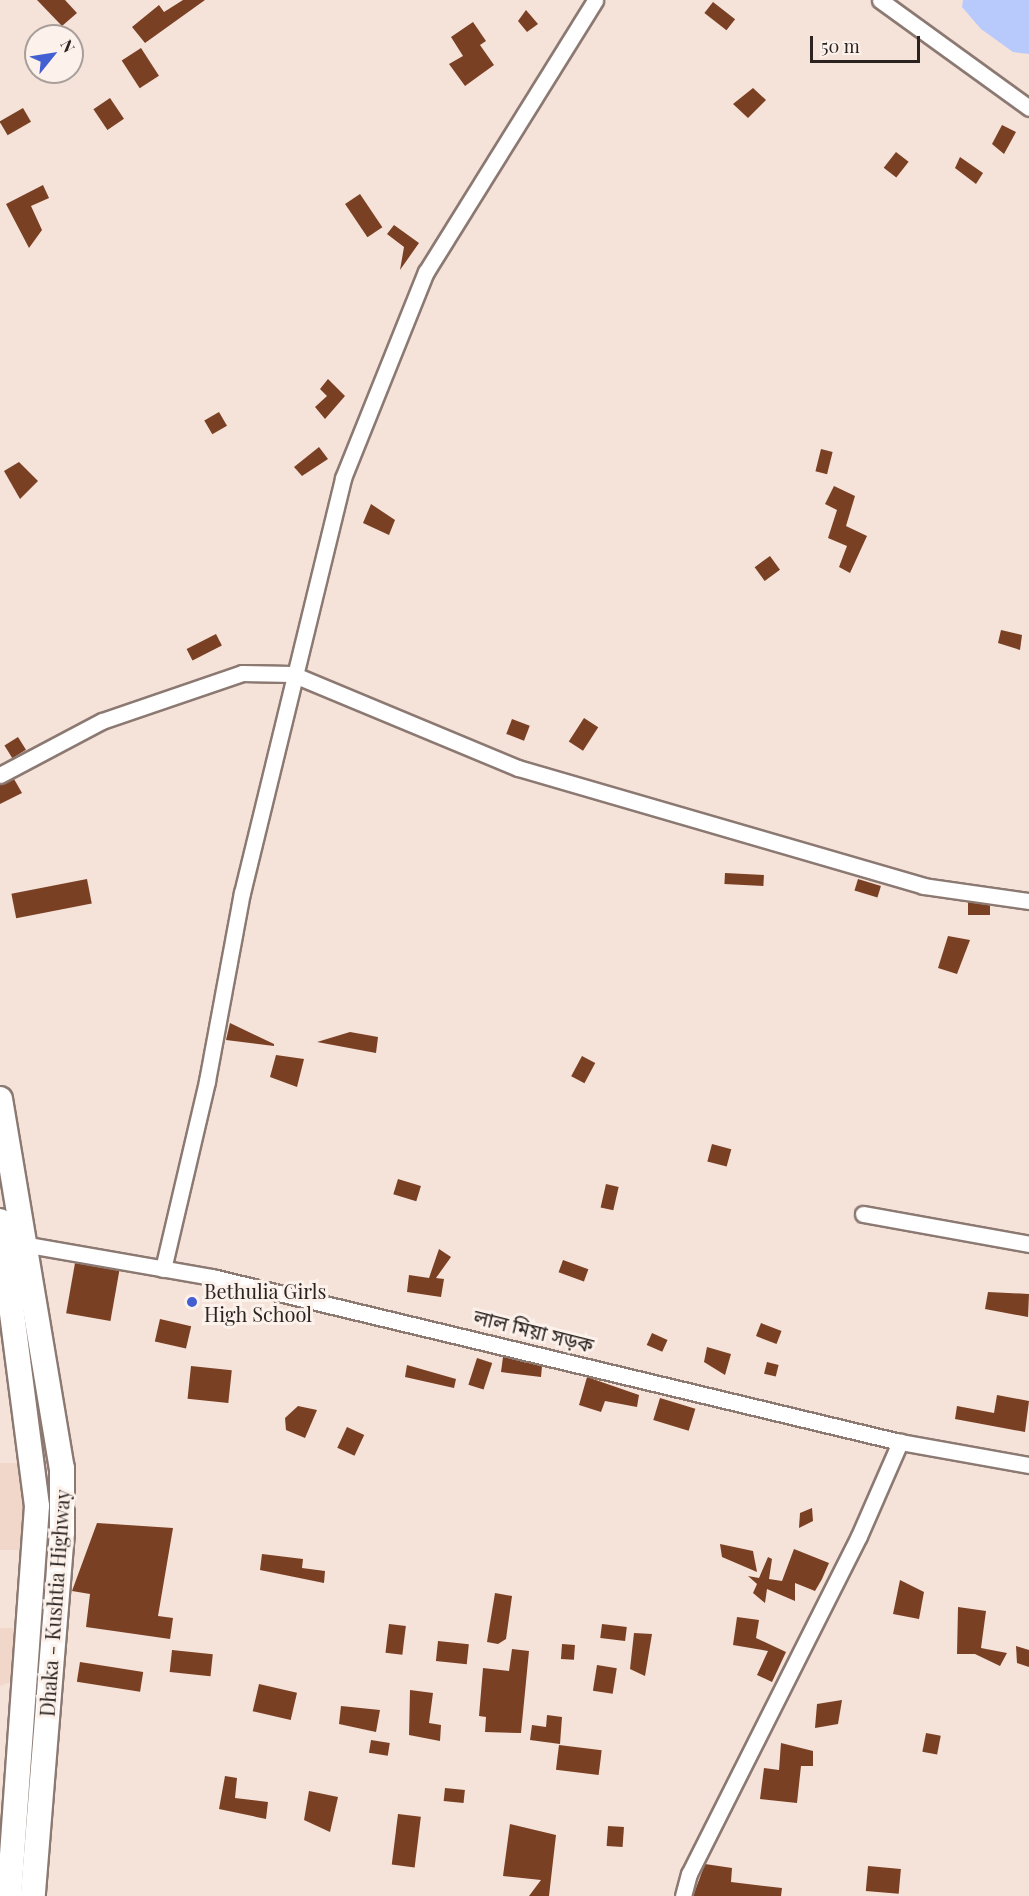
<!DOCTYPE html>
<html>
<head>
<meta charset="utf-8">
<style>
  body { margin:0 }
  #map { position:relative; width:1029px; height:1896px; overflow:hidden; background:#f5e2d9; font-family:"Playfair Display","Noto Sans Bengali",serif }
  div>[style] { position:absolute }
  .built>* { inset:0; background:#f1d6ca; transform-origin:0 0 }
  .water>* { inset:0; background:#b8cafc }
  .building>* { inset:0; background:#7a4024; transform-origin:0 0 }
  .roads { filter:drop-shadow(2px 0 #8b7972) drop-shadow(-2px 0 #8b7972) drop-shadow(0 2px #8b7972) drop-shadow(0 -2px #8b7972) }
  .street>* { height:15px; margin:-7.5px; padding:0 7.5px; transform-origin:7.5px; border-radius:7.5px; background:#fff }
  .primary>* { height:24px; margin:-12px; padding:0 12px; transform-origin:12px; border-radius:12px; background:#fff }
  .dots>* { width:16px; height:16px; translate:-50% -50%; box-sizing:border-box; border:3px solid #fcf1eb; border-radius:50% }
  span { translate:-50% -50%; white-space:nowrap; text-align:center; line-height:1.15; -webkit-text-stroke:6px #fcf1eb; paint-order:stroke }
  .poi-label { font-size:20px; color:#2a2320 }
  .left { translate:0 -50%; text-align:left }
  .street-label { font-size:20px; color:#2a2320 }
  .north { position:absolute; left:24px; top:24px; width:60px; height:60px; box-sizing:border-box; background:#fcf1eb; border:2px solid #a89f9a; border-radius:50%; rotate:60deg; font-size:16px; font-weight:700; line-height:24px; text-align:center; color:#2a2320 }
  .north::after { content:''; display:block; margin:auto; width:21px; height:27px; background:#445fd2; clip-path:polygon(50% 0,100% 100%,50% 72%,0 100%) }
  .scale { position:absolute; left:810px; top:36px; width:110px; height:27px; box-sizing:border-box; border:3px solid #2a2320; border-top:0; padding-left:8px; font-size:18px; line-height:21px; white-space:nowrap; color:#2a2320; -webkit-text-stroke:4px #fcf1eb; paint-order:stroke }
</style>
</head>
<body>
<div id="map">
  <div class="built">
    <i style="left:0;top:1463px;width:23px;height:87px"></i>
    <i style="clip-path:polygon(0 1628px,18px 1628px,13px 1681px,0 1686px)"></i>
  </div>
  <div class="water">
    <i style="clip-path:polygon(963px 0,1029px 0,1029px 54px,1013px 52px,981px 29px,962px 7px)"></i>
  </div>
  <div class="building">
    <i style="clip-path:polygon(37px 0,65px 0,77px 13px,62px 26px)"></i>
    <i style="clip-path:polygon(183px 0,205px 0,145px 43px,132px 27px,159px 5px,164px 12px)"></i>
    <i style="left:713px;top:2px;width:28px;height:14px;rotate:38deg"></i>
    <i style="clip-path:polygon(526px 10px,538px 24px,527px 32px,518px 21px)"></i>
    <i style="clip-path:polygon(473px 22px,486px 41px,480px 45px,494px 65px,465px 86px,449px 64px,463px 56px,451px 37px)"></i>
    <i style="left:141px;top:48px;width:33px;height:23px;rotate:57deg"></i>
    <i style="clip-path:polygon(753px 88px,766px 100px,748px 118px,733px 104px)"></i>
    <i style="left:110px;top:98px;width:25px;height:20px;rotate:56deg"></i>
    <i style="left:23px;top:108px;width:16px;height:27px;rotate:60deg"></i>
    <i style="clip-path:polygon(1002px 125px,1016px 132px,1004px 154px,992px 144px)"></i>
    <i style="left:896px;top:152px;width:16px;height:20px;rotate:38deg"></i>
    <i style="clip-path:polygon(960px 157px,983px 173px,976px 184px,955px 168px)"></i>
    <i style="clip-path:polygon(43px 185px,49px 198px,31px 206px,42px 230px,29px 248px,6px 204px)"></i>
    <i style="left:360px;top:194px;width:40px;height:18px;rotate:56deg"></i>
    <i style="clip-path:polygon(394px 225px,419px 243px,400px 270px,404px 247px,387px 234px)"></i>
    <i style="clip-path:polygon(328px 379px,345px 396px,325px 419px,315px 407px,327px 396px,320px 389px)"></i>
    <i style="left:219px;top:412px;width:16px;height:17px;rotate:60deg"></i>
    <i style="clip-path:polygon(319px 447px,328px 459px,302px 476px,294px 467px)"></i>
    <i style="left:821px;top:449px;width:12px;height:23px;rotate:14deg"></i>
    <i style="clip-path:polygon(19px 462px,38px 481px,20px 499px,4px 471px)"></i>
    <i style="clip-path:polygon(834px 486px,855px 496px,846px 526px,867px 536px,850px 573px,839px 567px,847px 546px,828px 538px,837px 510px,825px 504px)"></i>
    <i style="clip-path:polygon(371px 504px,395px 520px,389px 535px,363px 523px)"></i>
    <i style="left:770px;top:556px;width:17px;height:19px;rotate:54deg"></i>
    <i style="clip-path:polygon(1001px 630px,1022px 635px,1020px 650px,998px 643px)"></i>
    <i style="left:216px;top:634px;width:13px;height:33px;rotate:63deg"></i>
    <i style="left:584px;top:718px;width:17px;height:28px;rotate:33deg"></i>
    <i style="left:512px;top:719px;width:19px;height:16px;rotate:21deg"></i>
    <i style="left:18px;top:737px;width:15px;height:16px;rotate:58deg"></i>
    <i style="clip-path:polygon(14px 779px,22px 793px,0 804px,0 785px)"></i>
    <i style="left:725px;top:873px;width:39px;height:11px;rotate:3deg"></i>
    <i style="left:87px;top:879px;width:25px;height:77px;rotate:79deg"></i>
    <i style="left:858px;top:879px;width:24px;height:12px;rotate:17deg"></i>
    <i style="clip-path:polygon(968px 902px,990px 905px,990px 915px,968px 915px)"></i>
    <i style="clip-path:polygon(948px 936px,970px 940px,957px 974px,938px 968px)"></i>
    <i style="clip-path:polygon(230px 1023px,274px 1044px,274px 1046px,226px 1040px)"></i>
    <i style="clip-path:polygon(350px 1032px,378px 1037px,376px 1053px,317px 1042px)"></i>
    <i style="clip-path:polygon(276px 1055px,304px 1059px,297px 1087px,270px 1077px)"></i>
    <i style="left:582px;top:1056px;width:15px;height:23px;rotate:28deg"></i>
    <i style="left:712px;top:1144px;width:20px;height:18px;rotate:15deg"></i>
    <i style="left:398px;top:1179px;width:24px;height:16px;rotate:17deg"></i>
    <i style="left:606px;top:1184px;width:13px;height:24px;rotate:13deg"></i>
    <i style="clip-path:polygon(439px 1249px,451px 1257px,436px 1278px,444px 1279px,441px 1297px,407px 1292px,409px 1275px,429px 1278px)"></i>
    <i style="left:563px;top:1260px;width:27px;height:13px;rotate:20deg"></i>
    <i style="left:75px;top:1263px;width:45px;height:51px;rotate:10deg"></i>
    <i style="clip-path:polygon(988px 1292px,1029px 1294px,1028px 1317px,985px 1309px)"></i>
    <i style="left:160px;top:1319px;width:32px;height:23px;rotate:13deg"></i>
    <i style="left:761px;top:1323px;width:22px;height:14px;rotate:21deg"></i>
    <i style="left:652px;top:1333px;width:17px;height:13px;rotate:24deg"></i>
    <i style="clip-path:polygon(707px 1347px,731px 1354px,725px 1375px,704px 1362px)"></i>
    <i style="clip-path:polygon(503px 1357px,542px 1366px,541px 1377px,501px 1372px)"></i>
    <i style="left:477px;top:1358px;width:16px;height:28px;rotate:18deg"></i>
    <i style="left:767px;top:1362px;width:12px;height:12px;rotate:14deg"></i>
    <i style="clip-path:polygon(407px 1365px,456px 1379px,454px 1388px,405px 1377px)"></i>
    <i style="left:191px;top:1366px;width:41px;height:33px;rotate:6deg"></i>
    <i style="clip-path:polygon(587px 1377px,639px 1395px,637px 1407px,605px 1401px,601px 1412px,579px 1405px)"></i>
    <i style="clip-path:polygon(997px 1395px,1029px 1401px,1025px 1432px,955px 1419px,957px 1406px,994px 1413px)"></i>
    <i style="left:660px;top:1398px;width:37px;height:23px;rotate:17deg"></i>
    <i style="clip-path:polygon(298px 1406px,317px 1410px,305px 1438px,286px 1430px,285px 1418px)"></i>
    <i style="left:347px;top:1427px;width:19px;height:23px;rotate:25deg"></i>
    <i style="clip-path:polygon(812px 1508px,813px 1521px,799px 1528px,800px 1513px)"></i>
    <i style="clip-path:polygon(97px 1523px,173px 1528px,158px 1616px,173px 1618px,170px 1639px,86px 1627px,90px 1594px,72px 1591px)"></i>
    <i style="clip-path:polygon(720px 1544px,753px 1551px,757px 1572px,722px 1557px)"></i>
    <i style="clip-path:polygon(794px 1549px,829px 1563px,822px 1579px,815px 1591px,795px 1583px,795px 1601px,767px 1589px,765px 1603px,753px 1593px,757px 1584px,748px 1576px,759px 1578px,768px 1557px,772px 1559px,769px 1579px,782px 1581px)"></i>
    <i style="clip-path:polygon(262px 1554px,303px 1559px,302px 1568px,325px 1571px,324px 1583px,260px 1570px)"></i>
    <i style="clip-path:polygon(900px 1580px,924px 1592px,919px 1619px,893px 1614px)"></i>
    <i style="clip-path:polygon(495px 1593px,512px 1596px,506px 1639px,498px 1644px,487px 1642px)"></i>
    <i style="clip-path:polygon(958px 1607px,986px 1611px,981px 1648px,1007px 1653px,1000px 1666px,975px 1654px,957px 1654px)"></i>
    <i style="clip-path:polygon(737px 1617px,759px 1620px,756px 1638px,786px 1652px,772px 1682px,757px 1675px,768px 1651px,733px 1645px)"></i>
    <i style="left:389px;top:1624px;width:17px;height:29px;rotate:7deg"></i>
    <i style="left:602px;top:1624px;width:25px;height:14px;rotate:7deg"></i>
    <i style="clip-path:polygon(634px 1633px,652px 1634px,645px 1676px,630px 1669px)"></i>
    <i style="left:438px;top:1641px;width:31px;height:20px;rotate:6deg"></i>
    <i style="left:562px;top:1644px;width:13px;height:15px;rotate:4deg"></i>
    <i style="clip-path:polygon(1016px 1646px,1029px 1650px,1029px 1667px,1017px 1663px)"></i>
    <i style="clip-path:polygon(512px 1649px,529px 1651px,521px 1733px,485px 1732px,486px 1717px,479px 1716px,483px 1668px,509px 1671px)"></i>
    <i style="left:172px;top:1650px;width:41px;height:22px;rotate:6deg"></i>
    <i style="left:80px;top:1662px;width:64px;height:20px;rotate:9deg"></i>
    <i style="left:597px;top:1665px;width:20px;height:26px;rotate:9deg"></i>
    <i style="left:259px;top:1684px;width:39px;height:28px;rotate:13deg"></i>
    <i style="clip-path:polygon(410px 1690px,433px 1693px,429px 1723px,441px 1725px,440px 1741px,409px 1735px)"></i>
    <i style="clip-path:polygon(842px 1700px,838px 1724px,815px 1728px,817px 1704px)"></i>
    <i style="clip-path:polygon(341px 1706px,380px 1710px,376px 1732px,339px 1724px)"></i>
    <i style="clip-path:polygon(547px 1715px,562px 1717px,560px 1744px,530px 1740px,532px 1725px,546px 1727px)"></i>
    <i style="left:926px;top:1733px;width:15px;height:19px;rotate:11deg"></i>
    <i style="left:371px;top:1740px;width:19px;height:13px;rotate:9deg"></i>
    <i style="clip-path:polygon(781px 1743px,813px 1751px,813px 1766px,801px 1766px,797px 1803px,760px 1799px,764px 1768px,779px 1770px)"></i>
    <i style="left:559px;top:1745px;width:43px;height:25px;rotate:7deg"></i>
    <i style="clip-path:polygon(225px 1776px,237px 1778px,235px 1798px,268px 1802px,266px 1819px,219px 1809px)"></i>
    <i style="left:445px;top:1788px;width:20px;height:13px;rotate:6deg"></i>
    <i style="clip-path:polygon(309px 1791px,338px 1797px,330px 1832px,304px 1820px)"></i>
    <i style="left:398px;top:1814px;width:23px;height:51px;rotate:7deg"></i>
    <i style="clip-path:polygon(510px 1824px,556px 1835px,549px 1896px,529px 1896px,541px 1880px,503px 1876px)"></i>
    <i style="left:608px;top:1826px;width:16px;height:20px;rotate:4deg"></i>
    <i style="clip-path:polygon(705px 1864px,732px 1868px,731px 1882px,782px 1888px,781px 1896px,693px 1896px)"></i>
    <i style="left:868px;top:1866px;width:33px;height:25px;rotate:5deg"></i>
  </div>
  <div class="roads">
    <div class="street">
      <i style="left:880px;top:0;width:184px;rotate:35.9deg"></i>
      <i style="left:0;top:775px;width:115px;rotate:-27.9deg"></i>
      <i style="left:102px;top:721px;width:148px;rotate:-18.9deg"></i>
      <i style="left:242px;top:673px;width:50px;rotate:1.1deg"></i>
      <i style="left:292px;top:674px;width:245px;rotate:22.6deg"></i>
      <i style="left:518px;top:768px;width:422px;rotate:16.2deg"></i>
      <i style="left:923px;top:886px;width:107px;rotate:8.1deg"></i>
      <i style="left:863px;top:1214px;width:169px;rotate:10.2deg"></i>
      <i style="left:28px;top:1245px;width:187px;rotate:9.9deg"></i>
      <i style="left:212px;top:1277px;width:708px;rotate:13.49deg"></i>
      <i style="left:900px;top:1442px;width:131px;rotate:10.1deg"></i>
      <i style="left:163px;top:1269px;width:193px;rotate:-76.8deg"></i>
      <i style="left:207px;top:1081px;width:191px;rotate:-79.5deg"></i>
      <i style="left:242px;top:893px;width:427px;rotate:-76.3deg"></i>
      <i style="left:343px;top:478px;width:222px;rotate:-68.1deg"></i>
      <i style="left:426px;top:272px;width:320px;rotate:-58.1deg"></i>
      <i style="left:683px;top:1896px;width:23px;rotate:-75deg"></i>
      <i style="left:689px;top:1874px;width:378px;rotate:-63.3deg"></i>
      <i style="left:859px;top:1536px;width:103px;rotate:-66.4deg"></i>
    </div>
    <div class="primary">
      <i style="left:0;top:1099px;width:374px;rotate:80.5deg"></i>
      <i style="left:62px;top:1468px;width:64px;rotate:90deg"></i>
      <i style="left:62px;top:1532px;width:365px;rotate:94.6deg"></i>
      <i style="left:0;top:1221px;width:287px;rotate:82.6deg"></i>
      <i style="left:37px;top:1506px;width:391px;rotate:94.1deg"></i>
    </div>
  </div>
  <div class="dots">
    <i style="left:192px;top:1302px;background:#445fd2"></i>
  </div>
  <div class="poi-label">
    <span class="left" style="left:204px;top:1302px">Bethulia Girls<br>High School</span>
  </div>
  <div class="street-label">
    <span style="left:534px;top:1330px;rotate:14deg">লাল মিয়া সড়ক</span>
    <span style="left:54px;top:1603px;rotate:-86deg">Dhaka - Kushtia Highway</span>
  </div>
  <div class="north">N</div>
  <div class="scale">50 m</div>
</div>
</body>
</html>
